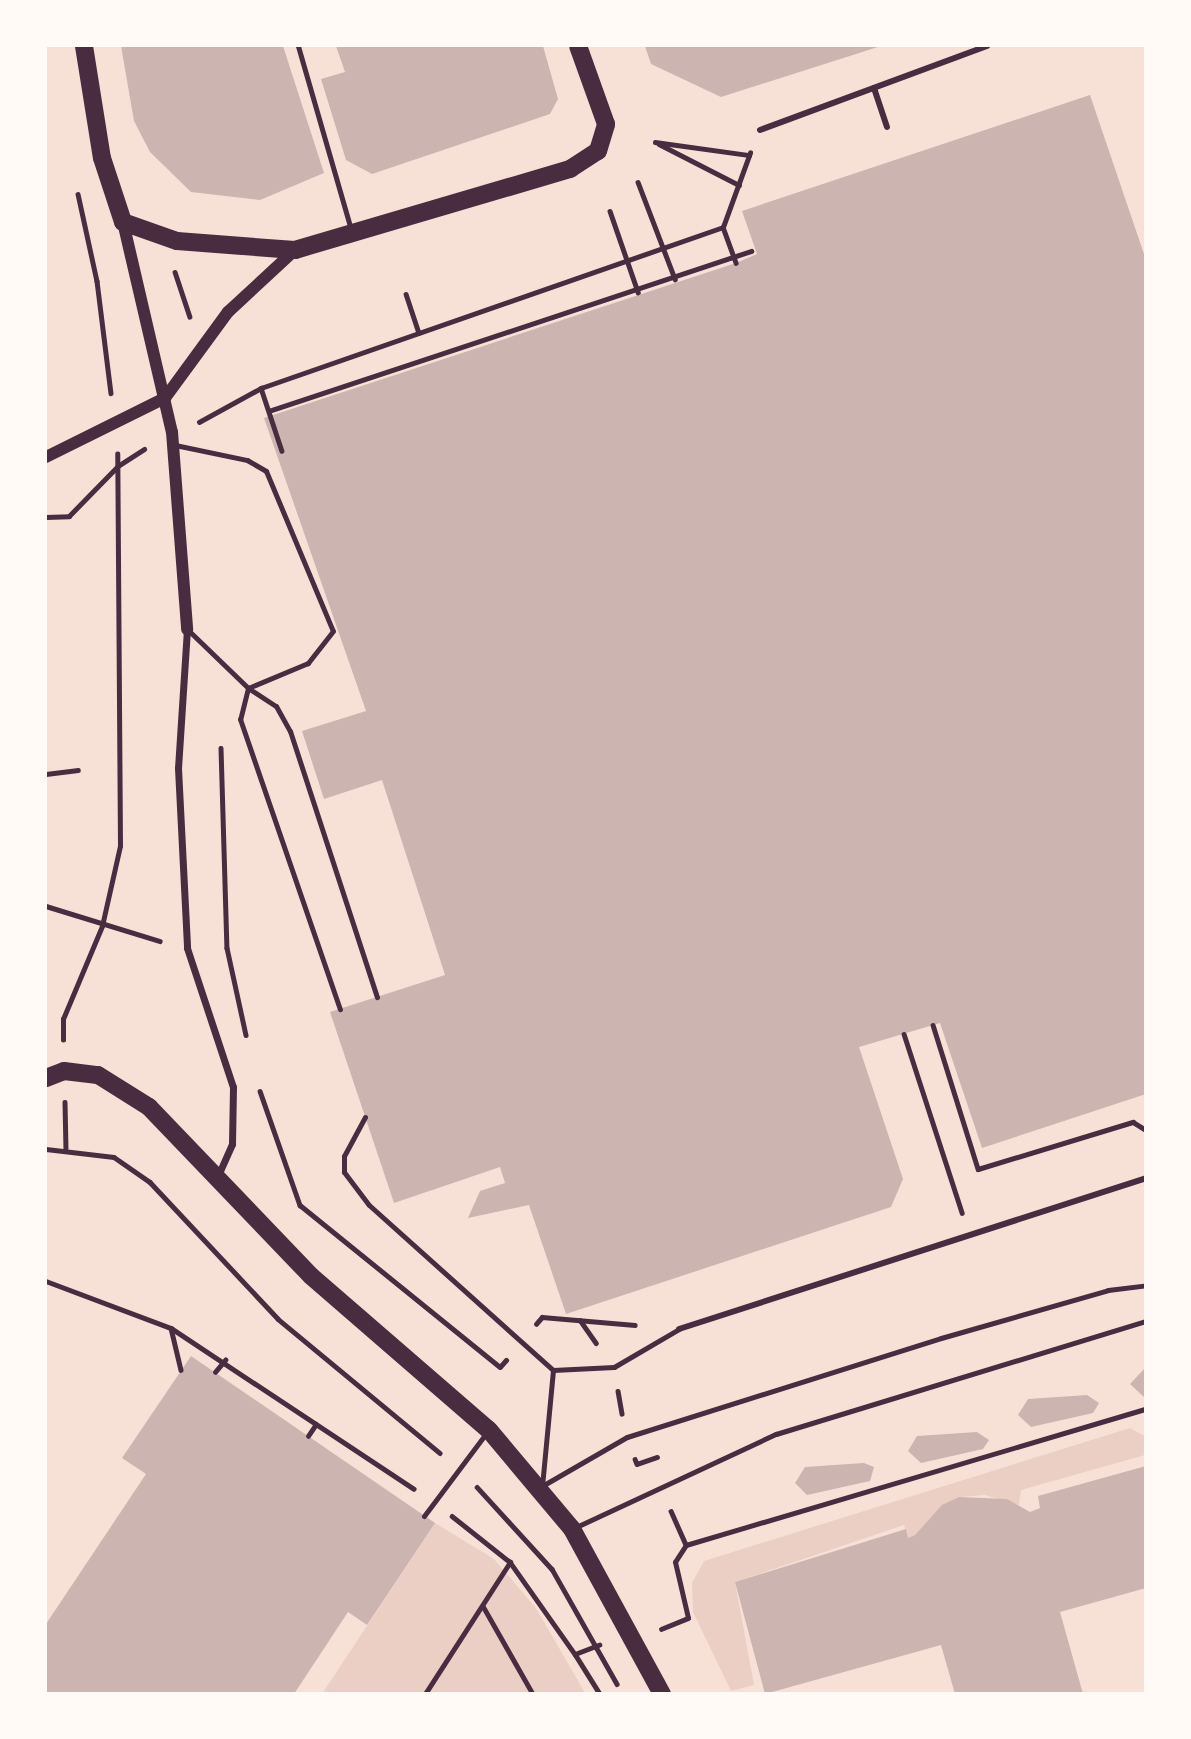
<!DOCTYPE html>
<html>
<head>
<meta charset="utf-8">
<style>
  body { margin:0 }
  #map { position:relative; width:1191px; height:1739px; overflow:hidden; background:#f7e1d7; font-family:"Titillium Web",sans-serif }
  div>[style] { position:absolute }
  .green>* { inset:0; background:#ebcfc5 }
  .building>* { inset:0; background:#ccb4b1 }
  .path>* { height:4.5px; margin:-2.25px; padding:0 2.25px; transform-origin:2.25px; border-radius:2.25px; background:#4a2c40 }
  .service>* { height:5px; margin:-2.5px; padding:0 2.5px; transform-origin:2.5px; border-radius:2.5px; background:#4a2c40 }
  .pedestrian>* { height:6px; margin:-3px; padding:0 3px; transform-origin:3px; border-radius:3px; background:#4a2c40 }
  .minor>* { height:7px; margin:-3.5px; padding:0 3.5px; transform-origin:3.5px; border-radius:3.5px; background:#4a2c40 }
  .tertiary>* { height:12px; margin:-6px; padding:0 6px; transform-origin:6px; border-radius:6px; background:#4a2c40 }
  .primary>* { height:18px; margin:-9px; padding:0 9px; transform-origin:9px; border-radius:9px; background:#4a2c40 }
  span { translate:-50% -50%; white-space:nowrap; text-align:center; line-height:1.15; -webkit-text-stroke:5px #fffaf5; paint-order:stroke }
  .frame { position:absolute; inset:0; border:47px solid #fffaf5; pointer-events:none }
</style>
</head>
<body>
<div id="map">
  <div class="green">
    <i style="clip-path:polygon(1130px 1428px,1145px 1436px,1145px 1455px,1021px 1490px,1019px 1505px,985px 1495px,959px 1497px,942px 1506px,915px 1535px,908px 1538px,904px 1525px,735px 1582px,754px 1685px,731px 1691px,693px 1612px,692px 1583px,704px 1561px)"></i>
    <i style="clip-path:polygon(435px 1523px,494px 1559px,536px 1608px,585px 1693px,322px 1694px)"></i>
  </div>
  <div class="building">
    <i style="clip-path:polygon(121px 46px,283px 46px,324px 173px,260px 200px,191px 192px,150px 152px,134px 121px)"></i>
    <i style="clip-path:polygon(336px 46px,543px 46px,558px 99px,550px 114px,372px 174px,346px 160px,321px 79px,345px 72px)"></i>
    <i style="clip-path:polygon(645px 46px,881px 46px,721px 97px,651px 64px)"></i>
    <i style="clip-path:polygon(1090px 95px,1146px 260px,1146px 1094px,982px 1148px,940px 1023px,859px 1047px,903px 1179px,891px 1207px,566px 1314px,529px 1205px,468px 1218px,480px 1191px,505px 1183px,500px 1167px,394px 1203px,330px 1012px,445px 975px,382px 780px,324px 799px,302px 731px,366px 711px,264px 418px,736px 263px,757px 254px,742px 211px)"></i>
    <i style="clip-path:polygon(191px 1356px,435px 1523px,367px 1625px,348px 1612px,294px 1694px,46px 1694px,46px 1624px,146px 1474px,122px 1458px)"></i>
    <i style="clip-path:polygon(1146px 1367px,1146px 1397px,1144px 1397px,1130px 1384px)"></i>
    <i style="clip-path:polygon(1087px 1395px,1099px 1403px,1093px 1413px,1031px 1427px,1018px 1415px,1028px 1399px)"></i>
    <i style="clip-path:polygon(977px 1432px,989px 1440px,983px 1449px,921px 1463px,908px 1451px,917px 1436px)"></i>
    <i style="clip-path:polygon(864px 1463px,874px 1467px,870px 1481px,807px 1495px,795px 1483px,805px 1467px)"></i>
    <i style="clip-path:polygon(1146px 1466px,1146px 1588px,1060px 1612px,1083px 1694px,955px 1694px,941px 1645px,765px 1694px,735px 1582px,906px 1529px,908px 1538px,915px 1535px,942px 1505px,959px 1497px,1007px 1499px,1030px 1512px,1040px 1508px,1038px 1496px)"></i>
  </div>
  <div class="path">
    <i style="left:655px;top:142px;width:95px;rotate:7.9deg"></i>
    <i style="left:659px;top:144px;width:90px;rotate:27.1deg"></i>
    <i style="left:638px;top:182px;width:104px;rotate:69.1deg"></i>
    <i style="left:78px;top:194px;width:89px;rotate:77.7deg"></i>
    <i style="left:97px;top:281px;width:113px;rotate:82.9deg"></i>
    <i style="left:610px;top:211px;width:86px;rotate:70.9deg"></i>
    <i style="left:723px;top:227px;width:38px;rotate:70deg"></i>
    <i style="left:175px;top:272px;width:47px;rotate:71.6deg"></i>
    <i style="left:406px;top:294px;width:41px;rotate:71.6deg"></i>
    <i style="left:261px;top:388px;width:66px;rotate:71.6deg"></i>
    <i style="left:269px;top:411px;width:508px;rotate:-18.36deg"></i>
    <i style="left:199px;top:422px;width:71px;rotate:-28.7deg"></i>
    <i style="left:261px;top:388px;width:489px;rotate:-19.2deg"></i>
    <i style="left:723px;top:227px;width:79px;rotate:-70deg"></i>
    <i style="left:46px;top:517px;width:23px;rotate:-2deg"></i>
    <i style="left:69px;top:516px;width:70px;rotate:-45.6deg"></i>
    <i style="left:118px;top:466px;width:31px;rotate:-33deg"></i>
    <i style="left:221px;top:748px;width:200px;rotate:88.3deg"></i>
    <i style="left:227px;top:948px;width:89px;rotate:77.7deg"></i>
    <i style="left:46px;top:774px;width:32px;rotate:-7deg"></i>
    <i style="left:46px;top:906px;width:119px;rotate:17.1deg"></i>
    <i style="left:933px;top:1025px;width:151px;rotate:72.6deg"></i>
    <i style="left:978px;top:1169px;width:162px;rotate:-16.9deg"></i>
    <i style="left:1133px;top:1122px;width:15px;rotate:32deg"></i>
    <i style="left:904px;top:1034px;width:188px;rotate:72deg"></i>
    <i style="left:63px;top:1040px;width:21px;rotate:-90deg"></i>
    <i style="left:63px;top:1019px;width:101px;rotate:-67.2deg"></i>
    <i style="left:102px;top:926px;width:82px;rotate:-77.3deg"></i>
    <i style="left:120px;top:846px;width:392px;rotate:-90.4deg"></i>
    <i style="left:260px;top:1091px;width:121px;rotate:70.7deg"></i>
    <i style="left:300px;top:1205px;width:257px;rotate:39deg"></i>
    <i style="left:500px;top:1367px;width:9px;rotate:-49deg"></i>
    <i style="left:65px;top:1102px;width:46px;rotate:88.8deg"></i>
    <i style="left:46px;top:1149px;width:68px;rotate:6.7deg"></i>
    <i style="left:114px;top:1157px;width:44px;rotate:34.8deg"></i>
    <i style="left:150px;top:1182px;width:187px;rotate:46.9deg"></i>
    <i style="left:278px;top:1319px;width:210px;rotate:39.6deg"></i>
    <i style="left:46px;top:1281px;width:134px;rotate:20.6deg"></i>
    <i style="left:171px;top:1328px;width:291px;rotate:33.5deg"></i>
    <i style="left:580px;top:1320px;width:28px;rotate:55deg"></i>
    <i style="left:536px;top:1324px;width:9px;rotate:-49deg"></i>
    <i style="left:542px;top:1317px;width:93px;rotate:4.9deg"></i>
    <i style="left:171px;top:1328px;width:43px;rotate:76.6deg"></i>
    <i style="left:215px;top:1372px;width:16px;rotate:-50deg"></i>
    <i style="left:618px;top:1391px;width:23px;rotate:80deg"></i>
    <i style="left:308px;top:1436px;width:14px;rotate:-56deg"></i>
    <i style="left:635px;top:1459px;width:5px;rotate:68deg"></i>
    <i style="left:637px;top:1464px;width:21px;rotate:-19deg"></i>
    <i style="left:477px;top:1487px;width:111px;rotate:47.6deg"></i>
    <i style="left:552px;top:1569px;width:132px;rotate:60.5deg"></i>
    <i style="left:671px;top:1511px;width:37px;rotate:66deg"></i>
    <i style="left:452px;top:1516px;width:74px;rotate:38.4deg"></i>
    <i style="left:510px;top:1562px;width:113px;rotate:54.8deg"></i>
    <i style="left:575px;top:1654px;width:26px;rotate:-21deg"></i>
    <i style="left:483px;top:1606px;width:101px;rotate:60.4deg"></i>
    <i style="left:661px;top:1629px;width:29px;rotate:-22deg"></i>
    <i style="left:688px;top:1618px;width:57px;rotate:-103.1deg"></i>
    <i style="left:675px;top:1562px;width:20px;rotate:-57deg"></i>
    <i style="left:686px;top:1545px;width:480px;rotate:-16.5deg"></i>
    <i style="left:575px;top:1654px;width:47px;rotate:58deg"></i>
    <i style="left:425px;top:1694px;width:157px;rotate:-57.2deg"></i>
  </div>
  <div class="service">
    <i style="left:298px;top:46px;width:191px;rotate:73.9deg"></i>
    <i style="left:175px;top:445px;width:74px;rotate:11.8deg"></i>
    <i style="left:247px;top:460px;width:22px;rotate:30deg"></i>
    <i style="left:266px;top:471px;width:173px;rotate:67.3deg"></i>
    <i style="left:333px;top:631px;width:41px;rotate:128deg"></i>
    <i style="left:308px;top:663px;width:65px;rotate:157.4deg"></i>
    <i style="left:187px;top:629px;width:85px;rotate:44deg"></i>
    <i style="left:248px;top:688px;width:33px;rotate:33deg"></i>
    <i style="left:276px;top:706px;width:29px;rotate:61deg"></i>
    <i style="left:290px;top:731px;width:280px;rotate:71.9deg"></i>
    <i style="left:248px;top:688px;width:32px;rotate:104deg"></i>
    <i style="left:240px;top:719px;width:307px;rotate:71deg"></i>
    <i style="left:365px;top:1117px;width:44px;rotate:118.3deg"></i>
    <i style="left:344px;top:1156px;width:16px;rotate:90deg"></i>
    <i style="left:344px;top:1172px;width:41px;rotate:52.9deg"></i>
    <i style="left:369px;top:1205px;width:247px;rotate:41.9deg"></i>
    <i style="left:553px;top:1370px;width:117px;rotate:95.4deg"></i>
    <i style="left:553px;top:1370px;width:61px;rotate:-2.8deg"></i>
    <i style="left:614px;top:1367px;width:75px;rotate:-30.3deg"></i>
    <i style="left:542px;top:1486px;width:98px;rotate:-30deg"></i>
    <i style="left:627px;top:1437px;width:329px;rotate:-17.5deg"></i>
    <i style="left:941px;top:1338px;width:174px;rotate:-16deg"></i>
    <i style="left:1108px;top:1290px;width:38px;rotate:-7deg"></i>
    <i style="left:424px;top:1516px;width:105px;rotate:-53.1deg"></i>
    <i style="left:574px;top:1528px;width:223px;rotate:-25deg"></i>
    <i style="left:776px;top:1434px;width:387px;rotate:-17deg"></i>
  </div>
  <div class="pedestrian">
    <i style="left:874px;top:88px;width:41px;rotate:71.6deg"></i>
    <i style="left:760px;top:130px;width:242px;rotate:-20.3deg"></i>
    <i style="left:679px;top:1329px;width:491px;rotate:-17.9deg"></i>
  </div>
  <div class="minor">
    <i style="left:187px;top:629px;width:139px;rotate:93.7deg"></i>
    <i style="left:178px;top:768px;width:180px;rotate:87.1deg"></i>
    <i style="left:187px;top:948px;width:146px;rotate:71.7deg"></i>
    <i style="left:233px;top:1087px;width:57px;rotate:91deg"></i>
    <i style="left:232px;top:1144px;width:37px;rotate:114deg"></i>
  </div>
  <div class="tertiary">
    <i style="left:123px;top:222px;width:216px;rotate:76.9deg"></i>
    <i style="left:172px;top:432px;width:198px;rotate:85.6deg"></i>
    <i style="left:46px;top:457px;width:133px;rotate:-26.4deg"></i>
    <i style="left:165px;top:398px;width:107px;rotate:-53.8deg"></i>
    <i style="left:228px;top:312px;width:91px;rotate:-42.8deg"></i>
  </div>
  <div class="primary">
    <i style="left:84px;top:46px;width:113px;rotate:80.9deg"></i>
    <i style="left:102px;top:158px;width:67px;rotate:71.8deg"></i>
    <i style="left:123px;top:222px;width:57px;rotate:19.4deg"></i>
    <i style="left:177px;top:241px;width:118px;rotate:4.4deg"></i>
    <i style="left:295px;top:250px;width:287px;rotate:-16.4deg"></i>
    <i style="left:570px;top:169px;width:33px;rotate:-33deg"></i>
    <i style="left:598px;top:151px;width:28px;rotate:-73deg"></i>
    <i style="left:606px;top:124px;width:83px;rotate:-109.7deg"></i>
    <i style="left:46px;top:1078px;width:19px;rotate:-21deg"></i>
    <i style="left:64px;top:1071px;width:34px;rotate:7deg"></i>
    <i style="left:98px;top:1075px;width:60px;rotate:32.1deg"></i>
    <i style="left:149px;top:1107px;width:234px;rotate:46.2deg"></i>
    <i style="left:311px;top:1276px;width:235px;rotate:40.9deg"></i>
    <i style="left:489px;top:1430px;width:129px;rotate:50deg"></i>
    <i style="left:572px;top:1529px;width:188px;rotate:61.4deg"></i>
  </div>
  <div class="frame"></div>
</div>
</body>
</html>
